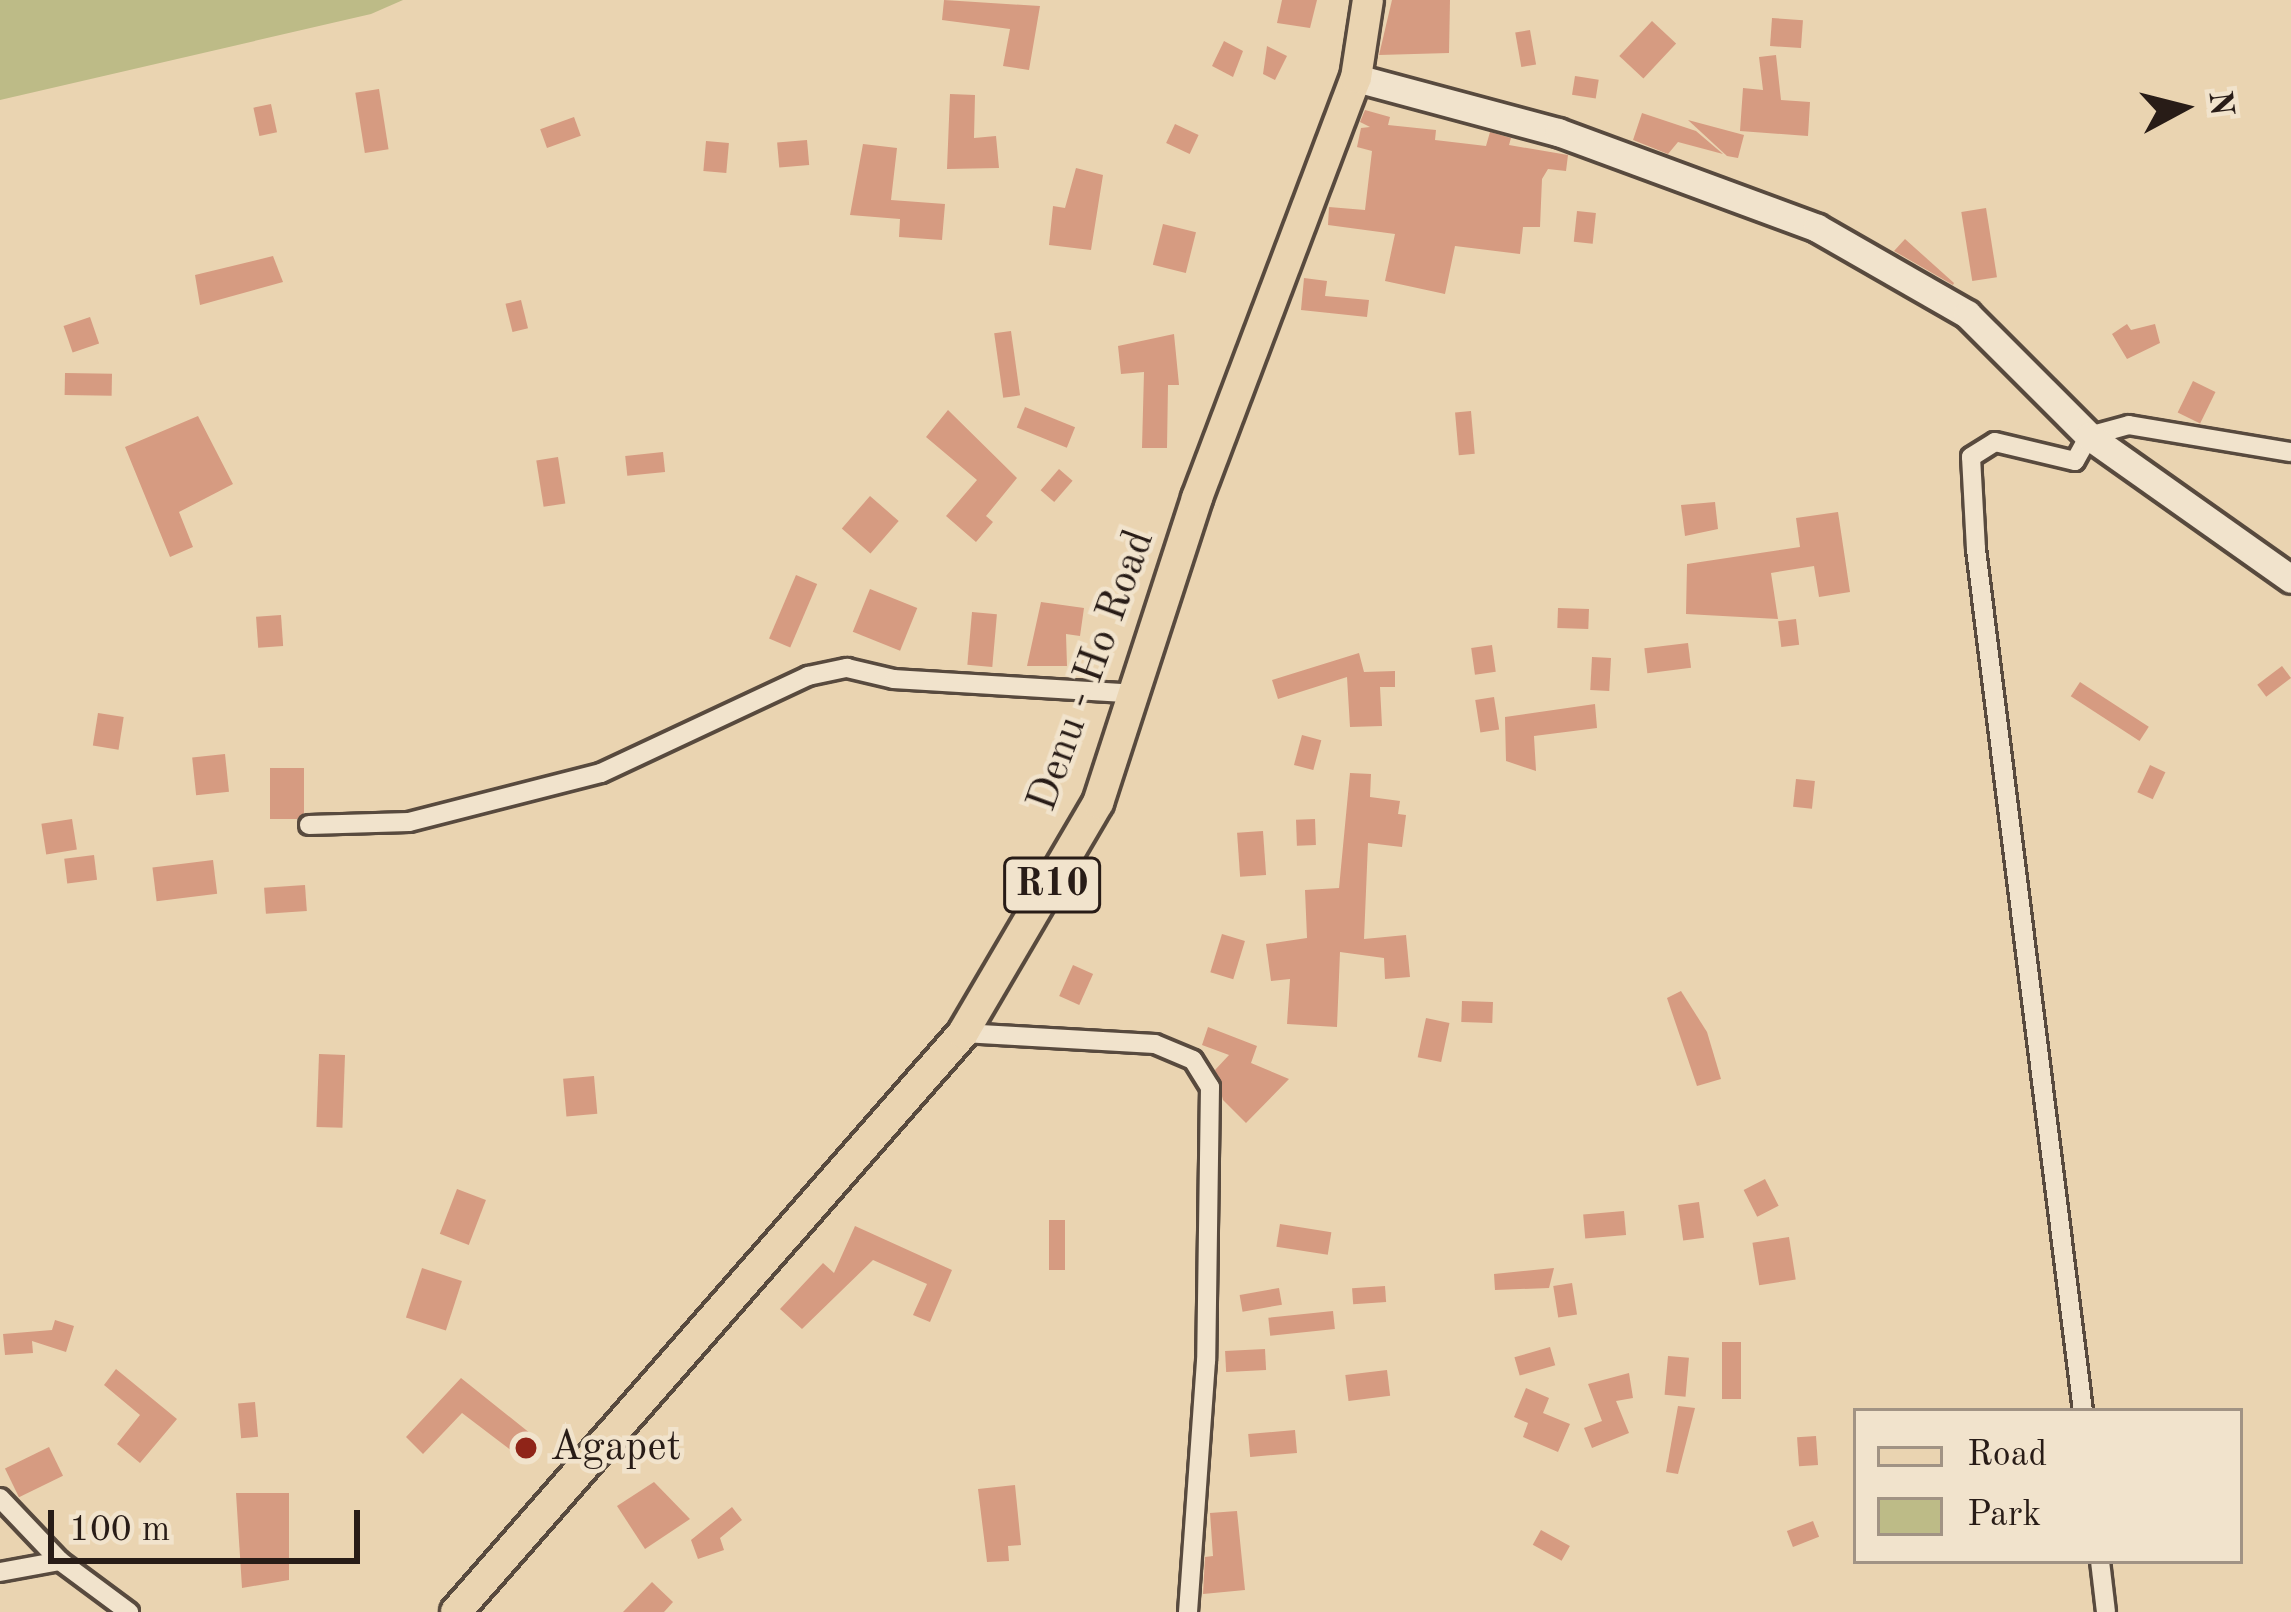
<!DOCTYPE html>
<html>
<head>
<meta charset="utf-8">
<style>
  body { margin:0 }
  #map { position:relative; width:2291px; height:1612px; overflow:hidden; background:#ead4b1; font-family:"Old Standard TT",serif }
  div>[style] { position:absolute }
  .green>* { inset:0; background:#bdbb87 }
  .building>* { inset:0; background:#d69b81; transform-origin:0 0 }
  .roads { filter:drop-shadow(3px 0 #584a3e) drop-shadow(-3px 0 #584a3e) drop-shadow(0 3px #584a3e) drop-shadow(0 -3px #584a3e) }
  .minor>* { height:18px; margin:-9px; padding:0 9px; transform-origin:9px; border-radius:9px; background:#f1e3cc }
  .secondary>* { height:27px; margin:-13.5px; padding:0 13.5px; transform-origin:13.5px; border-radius:13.5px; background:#f1e3cc }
  .primary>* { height:30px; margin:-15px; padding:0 15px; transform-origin:15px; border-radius:15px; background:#ead4b1 }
  .dots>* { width:33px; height:33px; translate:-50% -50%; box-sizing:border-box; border:6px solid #f1e3cc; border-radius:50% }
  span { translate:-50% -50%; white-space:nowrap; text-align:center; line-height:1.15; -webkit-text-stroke:9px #f1e3cc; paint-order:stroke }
  .shield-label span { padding:3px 9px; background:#f1e3cc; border:3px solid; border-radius:9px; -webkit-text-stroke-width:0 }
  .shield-label { font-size:39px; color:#281c17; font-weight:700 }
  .street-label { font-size:42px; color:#281c17 }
  .poi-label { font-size:42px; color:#281c17 }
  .left { translate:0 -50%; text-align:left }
  .legend { position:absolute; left:1853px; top:1408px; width:390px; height:156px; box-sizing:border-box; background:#f1e3cc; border:3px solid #a19384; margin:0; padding:15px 21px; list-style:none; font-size:36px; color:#281c17 }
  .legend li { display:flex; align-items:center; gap:24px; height:60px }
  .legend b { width:60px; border:3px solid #a19384 }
  .north { position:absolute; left:2123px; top:48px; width:120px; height:120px; -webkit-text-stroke:9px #f1e3cc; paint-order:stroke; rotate:83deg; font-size:33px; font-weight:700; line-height:48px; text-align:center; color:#281c17 }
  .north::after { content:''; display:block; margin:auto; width:42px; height:54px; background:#281c17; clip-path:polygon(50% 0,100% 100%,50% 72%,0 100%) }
  .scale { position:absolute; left:48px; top:1510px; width:312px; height:54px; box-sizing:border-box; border:6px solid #281c17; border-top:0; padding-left:15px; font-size:36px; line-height:42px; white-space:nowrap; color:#281c17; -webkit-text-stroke:9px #f1e3cc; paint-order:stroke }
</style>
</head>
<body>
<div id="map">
  <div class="green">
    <i style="clip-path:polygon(0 0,403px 0,371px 14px,0 100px)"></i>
  </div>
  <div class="building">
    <i style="clip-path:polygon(944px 0,1040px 6px,1029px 70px,1003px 66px,1010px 29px,942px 20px)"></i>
    <i style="clip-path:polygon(1282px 0,1317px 0,1310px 28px,1277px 23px)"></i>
    <i style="clip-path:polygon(1392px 0,1450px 0,1449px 53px,1379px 55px)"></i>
    <i style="left:1772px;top:18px;width:31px;height:28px;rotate:4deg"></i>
    <i style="left:1652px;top:21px;width:33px;height:48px;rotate:43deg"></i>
    <i style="left:1530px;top:30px;width:35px;height:15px;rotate:80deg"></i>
    <i style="clip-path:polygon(1224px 41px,1243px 51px,1233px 77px,1212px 66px)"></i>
    <i style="clip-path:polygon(1267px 46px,1287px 56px,1275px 80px,1263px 74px)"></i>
    <i style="clip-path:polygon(1776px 55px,1781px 100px,1810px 102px,1808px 136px,1740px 131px,1743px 88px,1763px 90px,1759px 57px)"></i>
    <i style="left:1575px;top:76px;width:24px;height:19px;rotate:9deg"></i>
    <i style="left:379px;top:89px;width:61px;height:24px;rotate:81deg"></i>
    <i style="clip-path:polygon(950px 94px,975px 95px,974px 138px,996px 136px,999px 168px,947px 169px)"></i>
    <i style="left:271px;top:104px;width:29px;height:18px;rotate:78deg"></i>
    <i style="clip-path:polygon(1365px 110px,1390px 117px,1388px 125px,1436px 130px,1435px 140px,1486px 146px,1490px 132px,1511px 138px,1509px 145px,1568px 155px,1566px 171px,1548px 169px,1542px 179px,1540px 227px,1523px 227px,1520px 254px,1455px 246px,1445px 294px,1385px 281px,1395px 234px,1328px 225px,1329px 207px,1365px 210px,1372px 151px,1357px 147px,1361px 128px,1370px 127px,1360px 122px)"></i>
    <i style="clip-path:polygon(1642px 113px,1696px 131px,1723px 154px,1678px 142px,1668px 154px,1633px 140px)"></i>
    <i style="left:574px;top:117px;width:20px;height:36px;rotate:70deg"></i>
    <i style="clip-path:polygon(1688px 120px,1744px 135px,1738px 158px,1727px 156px)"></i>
    <i style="left:1175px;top:124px;width:26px;height:21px;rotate:25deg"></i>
    <i style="left:807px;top:140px;width:25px;height:30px;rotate:85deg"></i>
    <i style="left:706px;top:141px;width:23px;height:30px;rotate:5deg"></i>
    <i style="clip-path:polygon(863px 144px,897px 148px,891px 200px,945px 204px,942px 240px,899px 237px,900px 219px,850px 215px)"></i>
    <i style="clip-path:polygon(1076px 168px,1103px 175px,1091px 250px,1049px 245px,1053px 206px,1065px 208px)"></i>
    <i style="left:1986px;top:208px;width:70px;height:25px;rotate:81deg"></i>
    <i style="left:1577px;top:211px;width:19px;height:31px;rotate:6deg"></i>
    <i style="left:1163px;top:224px;width:34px;height:42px;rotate:14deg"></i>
    <i style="clip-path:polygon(1905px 239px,1954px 283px,1953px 285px,1894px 251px)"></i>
    <i style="clip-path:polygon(273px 256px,283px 282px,200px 305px,195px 275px)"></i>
    <i style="clip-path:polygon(1304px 278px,1327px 281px,1325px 296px,1369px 300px,1367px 317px,1301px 310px)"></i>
    <i style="left:521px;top:300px;width:29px;height:16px;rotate:76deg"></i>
    <i style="left:90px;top:317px;width:28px;height:28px;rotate:71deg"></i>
    <i style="clip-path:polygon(2127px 324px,2131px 330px,2155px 324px,2160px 343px,2127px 359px,2112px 334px)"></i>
    <i style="left:1011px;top:331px;width:65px;height:17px;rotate:82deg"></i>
    <i style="clip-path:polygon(1174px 334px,1179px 385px,1168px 385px,1167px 448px,1142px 448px,1144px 372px,1121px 374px,1118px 346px)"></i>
    <i style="left:65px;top:373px;width:47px;height:22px;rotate:1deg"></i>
    <i style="left:2193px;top:381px;width:25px;height:35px;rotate:26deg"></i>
    <i style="left:1025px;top:407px;width:54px;height:22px;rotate:22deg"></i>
    <i style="clip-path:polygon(948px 410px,1017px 478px,986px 516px,993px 522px,976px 542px,946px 516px,977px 480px,926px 437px)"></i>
    <i style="left:1471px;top:411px;width:43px;height:16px;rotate:85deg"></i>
    <i style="clip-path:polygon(198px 416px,233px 484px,179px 512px,193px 547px,170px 557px,125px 447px)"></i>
    <i style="left:663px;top:452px;width:20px;height:38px;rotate:84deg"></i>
    <i style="left:558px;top:457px;width:47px;height:22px;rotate:81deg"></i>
    <i style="left:1059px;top:469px;width:18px;height:28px;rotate:41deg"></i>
    <i style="left:870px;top:496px;width:38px;height:43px;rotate:41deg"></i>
    <i style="clip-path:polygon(1715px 502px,1718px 529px,1685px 536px,1681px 505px)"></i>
    <i style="clip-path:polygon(1838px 512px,1850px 592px,1819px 597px,1814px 566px,1771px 573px,1778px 619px,1686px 614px,1687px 564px,1800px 547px,1796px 518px)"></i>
    <i style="left:796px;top:575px;width:23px;height:69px;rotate:23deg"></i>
    <i style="left:870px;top:589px;width:51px;height:46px;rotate:22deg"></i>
    <i style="clip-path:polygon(1041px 602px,1084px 608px,1080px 636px,1066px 634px,1067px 666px,1027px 666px)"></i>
    <i style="left:1558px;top:608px;width:31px;height:20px;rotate:2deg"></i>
    <i style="left:972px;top:612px;width:25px;height:53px;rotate:5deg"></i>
    <i style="left:281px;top:615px;width:31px;height:25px;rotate:86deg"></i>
    <i style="left:1796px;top:619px;width:26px;height:18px;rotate:83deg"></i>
    <i style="left:1688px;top:643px;width:25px;height:44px;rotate:83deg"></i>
    <i style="left:1492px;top:645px;width:27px;height:21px;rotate:82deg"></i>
    <i style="clip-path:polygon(1359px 653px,1364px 672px,1395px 671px,1395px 687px,1380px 687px,1382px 726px,1350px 727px,1347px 677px,1278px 699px,1272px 680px)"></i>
    <i style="left:1592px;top:657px;width:19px;height:33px;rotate:3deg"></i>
    <i style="left:2282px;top:666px;width:15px;height:31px;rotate:53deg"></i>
    <i style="left:2080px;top:682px;width:82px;height:17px;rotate:33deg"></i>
    <i style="left:1494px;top:697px;width:33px;height:19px;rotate:81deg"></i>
    <i style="clip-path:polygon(1595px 704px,1597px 728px,1534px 736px,1536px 771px,1506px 761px,1505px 717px)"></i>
    <i style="left:98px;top:713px;width:26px;height:33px;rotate:9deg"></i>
    <i style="left:1302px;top:735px;width:20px;height:31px;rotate:15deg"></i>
    <i style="left:225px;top:754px;width:38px;height:33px;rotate:84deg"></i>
    <i style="left:2150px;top:765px;width:17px;height:30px;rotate:25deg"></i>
    <i style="clip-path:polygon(270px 768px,304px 768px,304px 813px,297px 819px,270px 819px)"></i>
    <i style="clip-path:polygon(1350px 773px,1371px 774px,1370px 797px,1400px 801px,1398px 814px,1406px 815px,1402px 847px,1368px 843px,1364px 939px,1406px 935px,1410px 977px,1385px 979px,1384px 958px,1340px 952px,1337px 1027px,1287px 1024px,1290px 979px,1271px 981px,1266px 944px,1307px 938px,1305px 890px,1339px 888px)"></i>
    <i style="left:1796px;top:779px;width:19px;height:28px;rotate:6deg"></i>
    <i style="left:72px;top:819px;width:31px;height:31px;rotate:81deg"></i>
    <i style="left:1315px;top:819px;width:26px;height:19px;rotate:88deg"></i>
    <i style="left:1263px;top:831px;width:44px;height:26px;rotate:86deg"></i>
    <i style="left:94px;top:855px;width:25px;height:30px;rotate:83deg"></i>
    <i style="left:213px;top:860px;width:34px;height:61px;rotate:83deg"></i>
    <i style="left:305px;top:885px;width:26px;height:41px;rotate:86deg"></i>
    <i style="left:1222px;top:934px;width:24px;height:40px;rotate:17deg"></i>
    <i style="left:1073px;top:965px;width:22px;height:34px;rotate:24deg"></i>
    <i style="clip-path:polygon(1681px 991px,1707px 1032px,1721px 1079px,1697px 1086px,1667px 998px)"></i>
    <i style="left:1462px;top:1001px;width:31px;height:21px;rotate:2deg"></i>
    <i style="left:1426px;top:1018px;width:24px;height:40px;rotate:12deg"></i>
    <i style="clip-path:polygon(1208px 1027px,1257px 1046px,1251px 1063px,1289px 1079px,1246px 1123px,1223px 1100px,1215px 1070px,1229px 1055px,1202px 1045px)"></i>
    <i style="left:319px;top:1054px;width:26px;height:73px;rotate:2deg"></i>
    <i style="left:594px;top:1076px;width:38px;height:31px;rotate:85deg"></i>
    <i style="left:1765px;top:1179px;width:30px;height:24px;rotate:63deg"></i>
    <i style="left:457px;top:1189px;width:31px;height:48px;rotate:21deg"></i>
    <i style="left:1699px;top:1202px;width:36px;height:21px;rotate:82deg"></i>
    <i style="left:1624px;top:1211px;width:24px;height:41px;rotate:85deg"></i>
    <i style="left:1049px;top:1220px;width:16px;height:50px"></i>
    <i style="left:1280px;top:1224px;width:52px;height:23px;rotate:9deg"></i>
    <i style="clip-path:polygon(855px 1226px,952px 1270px,930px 1322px,913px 1315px,927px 1284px,873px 1260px,802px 1329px,780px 1309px,823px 1263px,834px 1273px)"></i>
    <i style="left:1789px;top:1237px;width:43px;height:37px;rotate:81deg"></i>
    <i style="left:422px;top:1268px;width:42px;height:52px;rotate:18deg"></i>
    <i style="clip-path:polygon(1554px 1268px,1549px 1288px,1495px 1290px,1494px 1274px)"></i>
    <i style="left:1572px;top:1283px;width:32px;height:19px;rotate:81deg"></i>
    <i style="left:1385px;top:1286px;width:16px;height:33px;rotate:86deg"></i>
    <i style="left:1279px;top:1288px;width:17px;height:40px;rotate:80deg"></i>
    <i style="left:1333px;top:1311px;width:18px;height:65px;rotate:84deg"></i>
    <i style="clip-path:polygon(55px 1320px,74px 1326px,66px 1352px,32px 1341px,33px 1353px,5px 1355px,3px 1334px,52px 1330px)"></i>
    <i style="left:1722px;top:1342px;width:19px;height:57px"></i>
    <i style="left:1550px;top:1347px;width:19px;height:37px;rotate:74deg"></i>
    <i style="left:1265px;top:1349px;width:21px;height:40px;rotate:87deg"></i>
    <i style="left:1668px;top:1356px;width:21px;height:39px;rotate:5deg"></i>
    <i style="clip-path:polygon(116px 1369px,177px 1419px,140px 1463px,117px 1444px,140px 1415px,104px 1385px)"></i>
    <i style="left:1387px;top:1370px;width:26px;height:42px;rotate:83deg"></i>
    <i style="clip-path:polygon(1629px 1373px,1633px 1398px,1616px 1401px,1629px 1433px,1592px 1448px,1584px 1428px,1602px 1421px,1588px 1384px)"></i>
    <i style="clip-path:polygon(461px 1378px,531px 1434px,516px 1454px,462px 1413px,423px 1454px,406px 1437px)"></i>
    <i style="clip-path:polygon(1526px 1388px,1549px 1398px,1543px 1413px,1570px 1424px,1558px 1452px,1523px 1437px,1528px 1423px,1514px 1417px)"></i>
    <i style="left:255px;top:1402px;width:35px;height:17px;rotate:85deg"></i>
    <i style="clip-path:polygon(1678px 1406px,1695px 1408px,1678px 1474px,1666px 1472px)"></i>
    <i style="left:1295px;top:1430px;width:23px;height:47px;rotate:85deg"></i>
    <i style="left:1816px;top:1436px;width:29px;height:19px;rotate:86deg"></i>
    <i style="left:49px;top:1447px;width:32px;height:49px;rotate:64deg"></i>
    <i style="clip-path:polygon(654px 1482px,690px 1519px,645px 1549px,617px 1506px)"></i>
    <i style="clip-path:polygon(1015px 1485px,1021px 1545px,1008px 1546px,1009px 1561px,987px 1562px,978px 1489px)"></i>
    <i style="clip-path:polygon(236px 1493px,289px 1493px,289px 1580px,242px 1588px)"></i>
    <i style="clip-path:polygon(732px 1507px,742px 1520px,720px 1538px,724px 1550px,698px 1559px,691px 1540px)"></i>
    <i style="clip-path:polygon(1237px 1511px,1245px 1590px,1203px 1594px,1205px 1557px,1213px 1556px,1210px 1513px)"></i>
    <i style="left:1813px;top:1521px;width:17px;height:28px;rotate:69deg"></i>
    <i style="left:1541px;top:1530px;width:33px;height:17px;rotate:29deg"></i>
    <i style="clip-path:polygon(652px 1582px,673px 1602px,664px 1612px,623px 1612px)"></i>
  </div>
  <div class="roads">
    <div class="minor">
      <i style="left:309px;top:825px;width:100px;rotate:-1.7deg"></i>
      <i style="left:409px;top:822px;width:198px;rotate:-14.3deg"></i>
      <i style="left:601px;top:773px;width:229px;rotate:-25.1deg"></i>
      <i style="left:808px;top:676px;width:40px;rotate:-12deg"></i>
      <i style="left:847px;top:668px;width:48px;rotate:13.2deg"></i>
      <i style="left:894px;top:679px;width:243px;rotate:3.5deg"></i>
      <i style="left:963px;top:1033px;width:192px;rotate:3.3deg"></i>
      <i style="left:1155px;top:1044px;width:41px;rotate:22.8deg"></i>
      <i style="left:1193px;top:1060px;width:32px;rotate:58deg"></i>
      <i style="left:1210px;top:1087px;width:274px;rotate:90.8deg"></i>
      <i style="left:1206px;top:1361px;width:252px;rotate:94.1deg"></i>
      <i style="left:2083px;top:1411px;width:869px;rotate:-97.08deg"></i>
      <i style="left:1976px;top:549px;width:92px;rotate:-93.1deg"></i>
      <i style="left:1971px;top:457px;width:28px;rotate:-32deg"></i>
      <i style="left:1995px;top:442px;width:82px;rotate:13.4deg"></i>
      <i style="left:2075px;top:461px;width:29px;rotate:-61deg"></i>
      <i style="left:2089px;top:436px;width:41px;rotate:-15.4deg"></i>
      <i style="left:2129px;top:425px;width:164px;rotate:9.5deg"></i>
      <i style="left:0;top:1498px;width:87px;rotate:46.4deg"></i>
      <i style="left:60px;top:1561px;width:86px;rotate:36.5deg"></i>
      <i style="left:2100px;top:1561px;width:51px;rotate:83.3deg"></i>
      <i style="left:0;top:1572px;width:61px;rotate:-10.4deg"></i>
    </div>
    <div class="secondary">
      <i style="left:1356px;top:78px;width:209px;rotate:15deg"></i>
      <i style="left:1558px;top:132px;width:276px;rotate:20.3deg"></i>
      <i style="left:1817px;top:228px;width:173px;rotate:29.8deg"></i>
      <i style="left:1967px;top:314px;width:173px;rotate:45deg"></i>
      <i style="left:2089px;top:436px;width:247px;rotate:35.3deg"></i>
    </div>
    <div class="primary">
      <i style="left:456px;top:1612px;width:770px;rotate:-48.79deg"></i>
      <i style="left:963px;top:1033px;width:267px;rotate:-59.6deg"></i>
      <i style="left:1098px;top:803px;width:321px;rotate:-72deg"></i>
      <i style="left:1197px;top:498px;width:449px;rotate:-69.3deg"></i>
      <i style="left:1356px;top:78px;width:79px;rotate:-81.3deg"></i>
    </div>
  </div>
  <div class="dots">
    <i style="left:526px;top:1448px;background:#8f2418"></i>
  </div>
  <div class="shield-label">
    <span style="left:1052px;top:885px">R10</span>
  </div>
  <div class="street-label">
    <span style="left:1092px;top:671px;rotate:-70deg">Denu - Ho Road</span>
  </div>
  <div class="poi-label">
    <span class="left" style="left:550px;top:1448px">Agapet</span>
  </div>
  <ul class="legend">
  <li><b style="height:15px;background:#ead4b1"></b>Road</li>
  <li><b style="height:33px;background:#bdbb87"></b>Park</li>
  </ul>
  <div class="north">N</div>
  <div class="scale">100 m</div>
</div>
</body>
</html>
